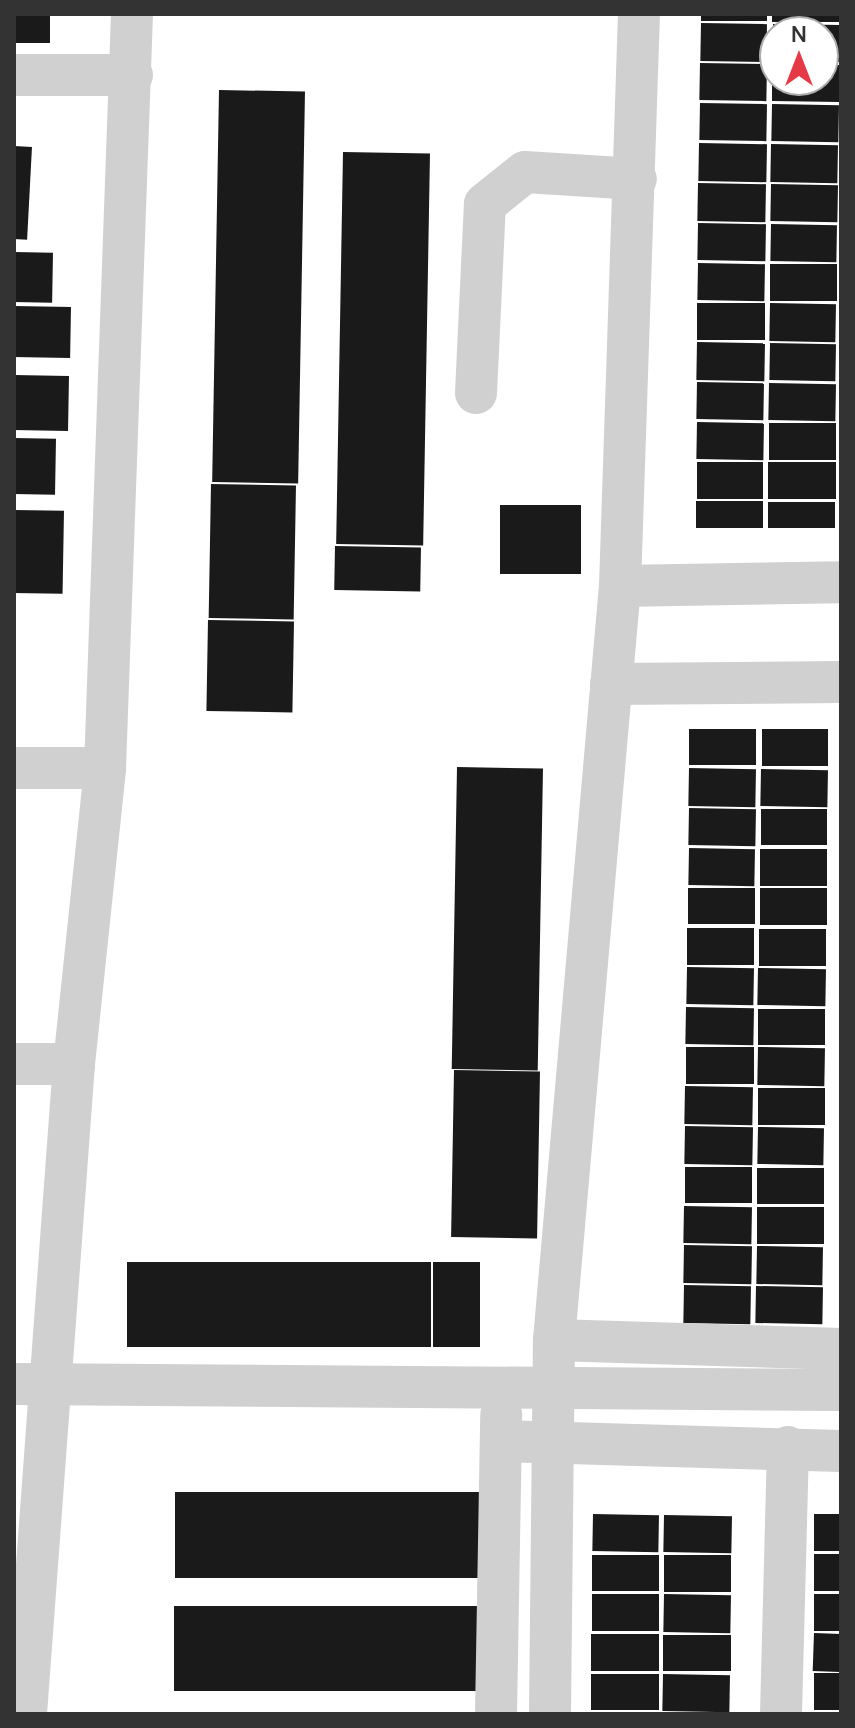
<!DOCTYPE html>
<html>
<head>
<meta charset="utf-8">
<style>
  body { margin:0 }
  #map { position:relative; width:855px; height:1728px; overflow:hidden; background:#fff; font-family:Manrope,sans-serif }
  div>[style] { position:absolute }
  .building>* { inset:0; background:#1a1a1a; transform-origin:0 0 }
  .minor>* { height:42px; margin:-21px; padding:0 21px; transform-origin:21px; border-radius:21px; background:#d0d0d0 }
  span { translate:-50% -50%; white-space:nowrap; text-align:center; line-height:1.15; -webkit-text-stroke:8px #fff; paint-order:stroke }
  .frame { position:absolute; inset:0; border:16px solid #333; pointer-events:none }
  .north { position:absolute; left:759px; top:16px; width:80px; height:80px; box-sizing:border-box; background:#fff; border:2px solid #adadad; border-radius:50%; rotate:0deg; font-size:22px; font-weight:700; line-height:32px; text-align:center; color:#333 }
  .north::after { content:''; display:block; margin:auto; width:28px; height:36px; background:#e63946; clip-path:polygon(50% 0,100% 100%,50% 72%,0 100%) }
</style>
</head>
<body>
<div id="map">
  <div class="building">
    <i style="left:14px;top:14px;width:36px;height:29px"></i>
    <i style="left:701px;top:14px;width:66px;height:7px"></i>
    <i style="left:772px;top:14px;width:68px;height:8px"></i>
    <i style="left:701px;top:23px;width:66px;height:38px;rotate:1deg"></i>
    <i style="clip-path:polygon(773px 24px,840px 25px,840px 62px,823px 62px,823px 32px,773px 32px)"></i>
    <i style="left:700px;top:63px;width:67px;height:37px;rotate:1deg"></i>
    <i style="clip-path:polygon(772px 64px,775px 80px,823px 80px,823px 65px,840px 65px,839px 102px,772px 101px)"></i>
    <i style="left:219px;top:90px;width:86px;height:392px;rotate:1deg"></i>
    <i style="left:700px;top:103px;width:67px;height:37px;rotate:1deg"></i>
    <i style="left:772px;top:104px;width:67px;height:37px;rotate:1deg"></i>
    <i style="left:699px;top:143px;width:68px;height:38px;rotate:1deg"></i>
    <i style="left:771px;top:144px;width:67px;height:38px;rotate:1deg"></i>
    <i style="left:14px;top:146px;width:18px;height:93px;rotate:3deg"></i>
    <i style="left:343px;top:152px;width:87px;height:392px;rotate:1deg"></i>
    <i style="left:698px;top:183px;width:68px;height:38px;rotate:1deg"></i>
    <i style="left:771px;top:184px;width:67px;height:37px;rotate:1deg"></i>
    <i style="left:698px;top:223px;width:68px;height:37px;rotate:1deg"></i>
    <i style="left:771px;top:224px;width:66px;height:37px;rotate:1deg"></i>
    <i style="left:14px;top:252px;width:39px;height:50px;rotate:1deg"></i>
    <i style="left:698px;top:263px;width:67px;height:37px;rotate:1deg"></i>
    <i style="left:770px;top:264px;width:67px;height:37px"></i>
    <i style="left:697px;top:303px;width:68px;height:37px"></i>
    <i style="left:770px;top:303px;width:66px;height:38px;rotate:1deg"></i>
    <i style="left:14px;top:306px;width:57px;height:51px;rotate:1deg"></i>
    <i style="left:697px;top:342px;width:68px;height:38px;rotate:1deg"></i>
    <i style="left:770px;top:343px;width:66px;height:37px;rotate:1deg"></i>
    <i style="left:14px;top:375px;width:55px;height:55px;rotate:1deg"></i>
    <i style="left:697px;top:382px;width:67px;height:37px;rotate:1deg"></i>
    <i style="left:769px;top:383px;width:67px;height:37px;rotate:1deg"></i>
    <i style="left:697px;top:422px;width:67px;height:37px;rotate:1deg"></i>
    <i style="left:769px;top:423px;width:67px;height:37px"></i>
    <i style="left:14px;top:438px;width:42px;height:56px;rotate:1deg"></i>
    <i style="left:697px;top:462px;width:66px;height:37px"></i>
    <i style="left:768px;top:462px;width:68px;height:37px"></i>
    <i style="left:211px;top:484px;width:85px;height:134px;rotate:1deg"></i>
    <i style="left:696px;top:501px;width:67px;height:27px"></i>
    <i style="left:768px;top:502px;width:67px;height:26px"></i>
    <i style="left:500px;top:505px;width:81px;height:69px"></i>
    <i style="left:14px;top:510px;width:50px;height:83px;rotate:1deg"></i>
    <i style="left:335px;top:546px;width:86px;height:44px;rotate:1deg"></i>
    <i style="left:208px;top:620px;width:86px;height:91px;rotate:1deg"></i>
    <i style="left:689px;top:729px;width:67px;height:36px"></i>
    <i style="left:762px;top:729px;width:66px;height:37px"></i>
    <i style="left:457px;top:767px;width:86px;height:302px;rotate:1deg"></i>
    <i style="left:689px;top:768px;width:67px;height:38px;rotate:1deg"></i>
    <i style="left:761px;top:769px;width:67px;height:37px;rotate:1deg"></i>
    <i style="left:689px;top:808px;width:67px;height:37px;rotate:1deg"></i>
    <i style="left:761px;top:809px;width:66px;height:36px"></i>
    <i style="left:689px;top:848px;width:66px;height:37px;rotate:1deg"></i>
    <i style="left:760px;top:849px;width:67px;height:37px"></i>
    <i style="left:688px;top:888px;width:67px;height:36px"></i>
    <i style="left:760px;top:888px;width:67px;height:37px"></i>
    <i style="left:687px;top:928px;width:67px;height:37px"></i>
    <i style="left:759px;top:929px;width:67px;height:37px"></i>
    <i style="left:687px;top:967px;width:67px;height:37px;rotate:1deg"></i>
    <i style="left:758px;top:968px;width:68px;height:37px;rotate:1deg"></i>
    <i style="left:686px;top:1007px;width:68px;height:37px;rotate:1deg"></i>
    <i style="left:758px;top:1009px;width:67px;height:36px"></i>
    <i style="left:686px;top:1047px;width:68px;height:37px"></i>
    <i style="left:758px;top:1047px;width:67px;height:38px;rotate:1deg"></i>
    <i style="left:454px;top:1070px;width:86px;height:167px;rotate:1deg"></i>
    <i style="left:685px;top:1086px;width:68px;height:38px;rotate:1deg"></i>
    <i style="left:758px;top:1088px;width:67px;height:37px"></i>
    <i style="left:685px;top:1126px;width:68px;height:38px;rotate:1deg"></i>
    <i style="left:758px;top:1127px;width:66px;height:37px;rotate:1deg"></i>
    <i style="left:685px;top:1167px;width:67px;height:36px"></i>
    <i style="left:757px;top:1168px;width:67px;height:36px"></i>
    <i style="left:684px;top:1206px;width:68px;height:37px;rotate:1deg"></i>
    <i style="left:757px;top:1207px;width:67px;height:37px"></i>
    <i style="left:684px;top:1245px;width:68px;height:38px;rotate:1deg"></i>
    <i style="left:757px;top:1246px;width:66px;height:38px;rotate:1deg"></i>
    <i style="left:127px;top:1262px;width:304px;height:85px"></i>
    <i style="left:433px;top:1262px;width:47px;height:85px"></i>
    <i style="left:684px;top:1285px;width:67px;height:38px;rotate:1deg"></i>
    <i style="left:756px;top:1286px;width:67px;height:37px;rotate:1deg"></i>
    <i style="left:175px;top:1492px;width:304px;height:86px"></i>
    <i style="left:593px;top:1514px;width:66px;height:37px;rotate:1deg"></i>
    <i style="left:814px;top:1514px;width:27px;height:37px"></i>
    <i style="left:664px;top:1515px;width:68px;height:37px;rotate:1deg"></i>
    <i style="left:814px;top:1554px;width:27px;height:37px"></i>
    <i style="left:592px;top:1555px;width:67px;height:36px"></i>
    <i style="left:664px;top:1555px;width:67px;height:37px"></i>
    <i style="left:592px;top:1594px;width:67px;height:37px"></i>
    <i style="left:664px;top:1594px;width:67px;height:38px;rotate:1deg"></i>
    <i style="left:814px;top:1594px;width:27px;height:37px"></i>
    <i style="left:174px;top:1606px;width:303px;height:85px"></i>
    <i style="left:814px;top:1633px;width:27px;height:38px;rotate:2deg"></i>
    <i style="left:591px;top:1634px;width:68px;height:37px"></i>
    <i style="left:663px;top:1635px;width:68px;height:36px"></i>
    <i style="left:814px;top:1673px;width:27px;height:37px"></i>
    <i style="left:591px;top:1674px;width:68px;height:36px"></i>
    <i style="left:663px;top:1674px;width:67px;height:37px;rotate:1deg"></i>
  </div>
  <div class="minor">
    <i style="left:14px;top:75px;width:118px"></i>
    <i style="left:476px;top:393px;width:189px;rotate:-87.3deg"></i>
    <i style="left:485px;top:204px;width:51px;rotate:-38.7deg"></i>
    <i style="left:525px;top:172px;width:111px;rotate:3.6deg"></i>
    <i style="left:620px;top:586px;width:221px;rotate:-1deg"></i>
    <i style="left:611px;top:684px;width:230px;rotate:-0.5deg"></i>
    <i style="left:14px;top:768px;width:91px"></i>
    <i style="left:14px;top:1064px;width:60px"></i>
    <i style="left:554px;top:1340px;width:287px;rotate:1.8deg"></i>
    <i style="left:14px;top:1384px;width:827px;rotate:0.42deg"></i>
    <i style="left:501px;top:1441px;width:340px;rotate:1.7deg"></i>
    <i style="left:26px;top:1714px;width:652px;rotate:-85.78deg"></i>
    <i style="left:74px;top:1064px;width:298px;rotate:-84deg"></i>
    <i style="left:105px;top:768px;width:754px;rotate:-87.95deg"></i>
    <i style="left:496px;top:1714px;width:299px;rotate:-89deg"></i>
    <i style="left:550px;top:1714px;width:374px;rotate:-89.4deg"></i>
    <i style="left:554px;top:1340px;width:757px;rotate:-85deg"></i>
    <i style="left:620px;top:586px;width:572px;rotate:-88.1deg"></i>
    <i style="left:781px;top:1714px;width:267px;rotate:-88.5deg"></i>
  </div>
  <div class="frame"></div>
  <div class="north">N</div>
</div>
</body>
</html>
